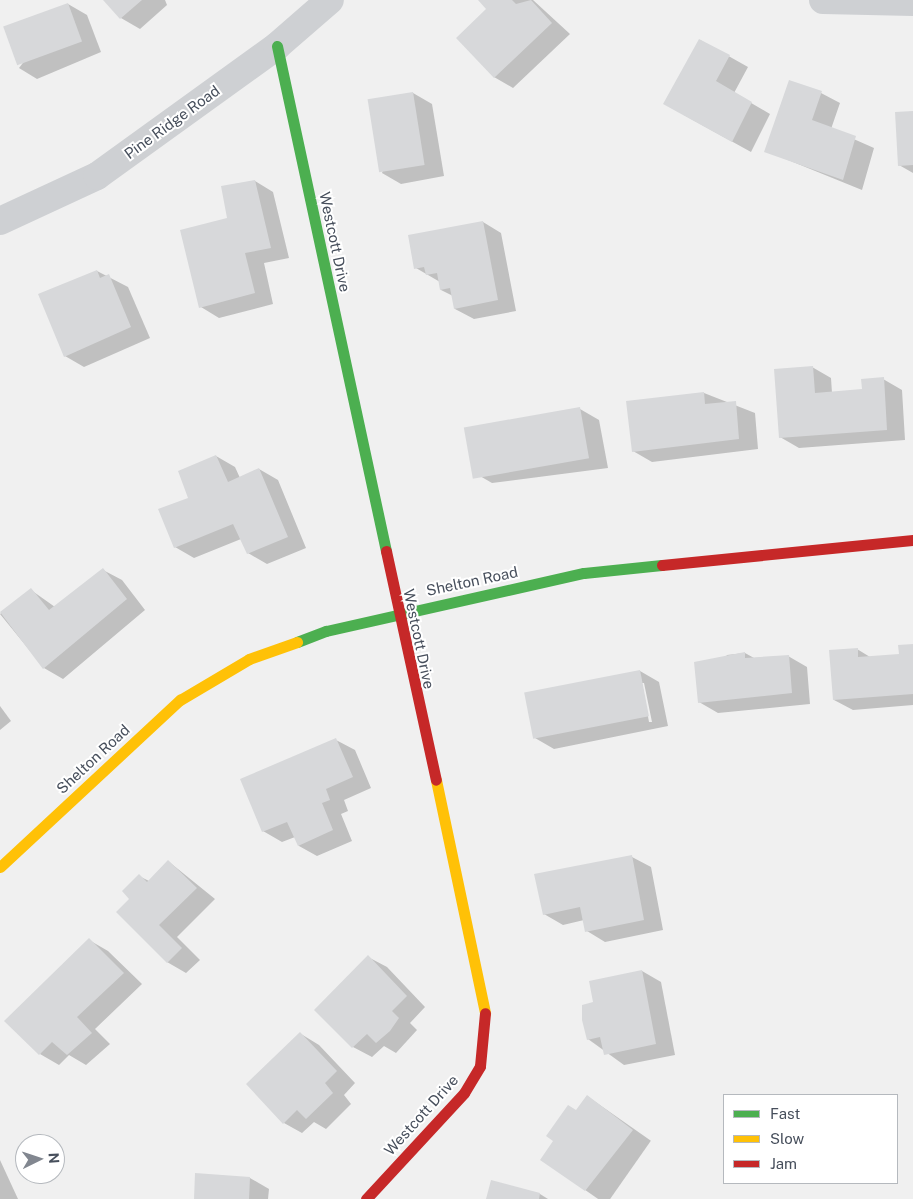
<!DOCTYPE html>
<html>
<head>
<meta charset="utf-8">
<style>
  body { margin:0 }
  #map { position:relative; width:913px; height:1199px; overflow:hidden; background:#f0f0f0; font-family:"Public Sans",sans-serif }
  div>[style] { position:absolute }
  .shadow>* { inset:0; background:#0003; transform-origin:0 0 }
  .building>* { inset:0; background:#d7d8da; transform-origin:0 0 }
  .street>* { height:28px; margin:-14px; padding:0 14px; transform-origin:14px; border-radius:14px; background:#ced0d3 }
  .fast>* { height:11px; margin:-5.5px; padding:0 5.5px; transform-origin:5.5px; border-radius:5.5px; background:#4caf50 }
  .slow>* { height:11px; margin:-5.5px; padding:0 5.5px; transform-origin:5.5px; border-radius:5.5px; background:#ffc107 }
  .jam>* { height:11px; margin:-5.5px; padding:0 5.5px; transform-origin:5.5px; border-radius:5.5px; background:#c62828 }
  span { translate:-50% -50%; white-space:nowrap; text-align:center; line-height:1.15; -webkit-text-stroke:4px #fff; paint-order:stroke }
  .street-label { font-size:15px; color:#474f5c }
  .legend { position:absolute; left:723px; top:1094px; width:175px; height:90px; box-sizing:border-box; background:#fff; border:1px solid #b5b9be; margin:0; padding:6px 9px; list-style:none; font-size:15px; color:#474f5c }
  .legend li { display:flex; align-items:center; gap:10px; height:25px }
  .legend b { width:25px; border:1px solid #b5b9be }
  .north { position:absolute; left:15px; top:1134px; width:50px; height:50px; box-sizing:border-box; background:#fff; border:1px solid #b5b9be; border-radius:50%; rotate:86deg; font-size:14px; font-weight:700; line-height:20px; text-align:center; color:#474f5c }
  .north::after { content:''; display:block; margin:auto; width:18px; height:22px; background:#828790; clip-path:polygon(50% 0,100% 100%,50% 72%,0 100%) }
</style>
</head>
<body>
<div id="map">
  <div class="shadow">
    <i style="clip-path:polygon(105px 0,165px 0,167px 5px,140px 29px,121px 18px)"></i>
    <i style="clip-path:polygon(479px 0,533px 0,570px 34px,513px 88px,494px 77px,487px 9px)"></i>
    <i style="clip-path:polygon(68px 4px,87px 15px,101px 52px,37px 79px,19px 68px)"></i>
    <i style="clip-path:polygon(700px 40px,748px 67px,734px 93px,770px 114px,751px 152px,684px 115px)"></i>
    <i style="clip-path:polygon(413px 93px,432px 104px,444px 176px,401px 184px,382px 173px)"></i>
    <i style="clip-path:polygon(821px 93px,840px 103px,831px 129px,874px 148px,862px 190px,766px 151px)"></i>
    <i style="clip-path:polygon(913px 112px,913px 173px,899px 165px)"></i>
    <i style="clip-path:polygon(255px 181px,273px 192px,289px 258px,264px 263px,273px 304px,219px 318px,201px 307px,229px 219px)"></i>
    <i style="clip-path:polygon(483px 222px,501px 233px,516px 311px,474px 319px,455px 309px,453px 296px,441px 290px,440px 282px,416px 268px)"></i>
    <i style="clip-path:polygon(97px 271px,128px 287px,150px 338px,84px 367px,65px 356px)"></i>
    <i style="clip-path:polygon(812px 367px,831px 378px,832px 393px,863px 391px,883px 379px,902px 390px,905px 440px,799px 448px,780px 437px)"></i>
    <i style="clip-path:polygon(704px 393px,755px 413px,758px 449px,652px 462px,633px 451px,627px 402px)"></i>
    <i style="clip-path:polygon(580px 409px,599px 420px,608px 468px,492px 483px,473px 472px)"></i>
    <i style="clip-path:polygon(216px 456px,235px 467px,240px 478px,259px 469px,278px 480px,306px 548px,267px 564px,248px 553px,241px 539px,194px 558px,175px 547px,190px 499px)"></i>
    <i style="clip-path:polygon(103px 570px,122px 580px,145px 610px,63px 679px,44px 668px,0 614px,31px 590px,55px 607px)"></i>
    <i style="clip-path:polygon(913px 646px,913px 705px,853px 710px,834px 700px,857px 649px,870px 657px,900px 655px)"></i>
    <i style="clip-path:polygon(745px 653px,754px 658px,788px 656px,807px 667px,810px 704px,718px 713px,699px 702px,727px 655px)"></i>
    <i style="clip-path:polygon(evenodd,640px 671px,659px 682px,668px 726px,554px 749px,535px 738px,640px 671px,642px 683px,644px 683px,652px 722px,649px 722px,642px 683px)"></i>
    <i style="clip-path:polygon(0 706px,11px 721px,0 730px)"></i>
    <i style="clip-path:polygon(336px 740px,355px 750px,371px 788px,344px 800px,348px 811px,341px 814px,352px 841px,317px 856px,299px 846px,295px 837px,282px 842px,263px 831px)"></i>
    <i style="clip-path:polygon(632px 857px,651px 867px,663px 930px,605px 942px,587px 931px,584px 920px,563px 925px,544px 914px)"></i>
    <i style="clip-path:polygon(168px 861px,215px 899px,177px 937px,200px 960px,186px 973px,167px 962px,131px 899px,139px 876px,149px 881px)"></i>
    <i style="clip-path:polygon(89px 940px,108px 951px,142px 984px,95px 1029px,110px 1044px,86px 1065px,69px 1055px,59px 1065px,40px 1054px)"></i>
    <i style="clip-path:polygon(368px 957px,387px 967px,425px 1007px,410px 1023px,417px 1030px,396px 1053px,384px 1046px,372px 1057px,353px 1047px)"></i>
    <i style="clip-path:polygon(642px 971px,661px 982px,675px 1055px,624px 1065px,588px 1039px,594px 1003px)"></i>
    <i style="clip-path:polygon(301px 1034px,319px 1045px,355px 1083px,344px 1095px,351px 1104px,326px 1129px,314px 1122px,302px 1133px,284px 1123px)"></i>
    <i style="left:587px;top:1096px;width:78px;height:78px;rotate:35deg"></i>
    <i style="clip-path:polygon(0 1160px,18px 1199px,0 1199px)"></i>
    <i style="clip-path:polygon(250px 1178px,269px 1189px,268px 1199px,195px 1199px)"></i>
    <i style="clip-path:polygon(540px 1194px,548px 1199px,487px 1199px)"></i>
  </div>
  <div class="building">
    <i style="clip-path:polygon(103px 0,142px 0,120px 19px)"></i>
    <i style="clip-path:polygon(478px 0,512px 0,516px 4px,531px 0,552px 23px,494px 78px,456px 38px,486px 9px)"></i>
    <i style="left:68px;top:3px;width:41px;height:69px;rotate:70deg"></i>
    <i style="clip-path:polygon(699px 39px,730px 55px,716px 81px,752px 102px,732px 142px,663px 104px)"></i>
    <i style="clip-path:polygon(789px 80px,822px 91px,812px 120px,856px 136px,843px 180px,764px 152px)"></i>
    <i style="left:413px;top:92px;width:74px;height:46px;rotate:81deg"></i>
    <i style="clip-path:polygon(913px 111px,913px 165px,898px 166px,895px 112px)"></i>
    <i style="clip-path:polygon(255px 180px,271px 248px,245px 253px,255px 293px,199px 308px,180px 230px,227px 218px,221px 186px)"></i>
    <i style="clip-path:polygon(483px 221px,498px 300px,454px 309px,450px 288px,440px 290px,437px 273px,426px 275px,424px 267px,414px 269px,408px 235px)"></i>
    <i style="clip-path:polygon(97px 270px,100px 278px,109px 274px,131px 327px,64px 357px,38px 294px)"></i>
    <i style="clip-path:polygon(813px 366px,815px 393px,862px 389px,861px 379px,884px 377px,887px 430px,779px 438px,774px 369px)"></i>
    <i style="clip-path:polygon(704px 392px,705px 404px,736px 401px,739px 439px,632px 452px,626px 401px)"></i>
    <i style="left:580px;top:407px;width:52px;height:118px;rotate:80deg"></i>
    <i style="clip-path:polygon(216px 455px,228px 482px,259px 468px,288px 537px,247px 554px,233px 524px,174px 548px,158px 509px,188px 498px,178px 471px)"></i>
    <i style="clip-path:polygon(103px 568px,127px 599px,43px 669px,0 612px,31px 588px,49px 610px)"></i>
    <i style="clip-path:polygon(913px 644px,913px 694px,833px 700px,829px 650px,858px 648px,858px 657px,899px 654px,898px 645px)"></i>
    <i style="clip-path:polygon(745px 652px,745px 658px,789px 655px,792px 693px,698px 703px,694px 662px)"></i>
    <i style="left:640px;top:670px;width:47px;height:118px;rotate:79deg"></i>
    <i style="clip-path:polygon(336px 738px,353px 777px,326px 789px,330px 800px,322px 803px,333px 830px,298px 846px,287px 822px,262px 832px,240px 779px)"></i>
    <i style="clip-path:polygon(632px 855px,644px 920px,585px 932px,580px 907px,543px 915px,534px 874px)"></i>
    <i style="clip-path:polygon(168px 860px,197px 888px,159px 925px,182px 948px,167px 963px,116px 912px,129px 899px,122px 891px,139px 874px,147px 882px)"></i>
    <i style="clip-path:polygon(89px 938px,124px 973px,77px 1017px,92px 1033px,67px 1055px,52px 1042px,39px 1055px,4px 1021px)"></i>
    <i style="clip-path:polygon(368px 955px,407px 996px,392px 1011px,399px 1018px,390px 1031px,376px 1043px,367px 1034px,352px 1048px,314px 1010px)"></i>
    <i style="clip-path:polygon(642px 970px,656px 1044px,604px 1055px,600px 1037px,587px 1040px,582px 1020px,582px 1005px,593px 1002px,589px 981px)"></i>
    <i style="clip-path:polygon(300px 1032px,337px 1071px,325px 1083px,333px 1093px,306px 1119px,297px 1110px,283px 1124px,246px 1084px)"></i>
    <i style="clip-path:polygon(587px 1095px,633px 1130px,585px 1191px,540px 1160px,553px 1141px,546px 1136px,568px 1105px,576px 1110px)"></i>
    <i style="clip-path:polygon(195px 1173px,250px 1177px,249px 1199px,194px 1199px)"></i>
    <i style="clip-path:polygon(491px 1180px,540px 1193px,539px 1199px,486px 1199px)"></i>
  </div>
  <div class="street">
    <i style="left:823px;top:0;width:90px;rotate:1.3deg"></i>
    <i style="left:0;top:221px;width:107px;rotate:-24.9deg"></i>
    <i style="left:97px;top:176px;width:222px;rotate:-35.8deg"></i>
    <i style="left:277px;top:46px;width:70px;rotate:-41deg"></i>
  </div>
  <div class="fast">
    <i style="left:277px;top:46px;width:517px;rotate:77.82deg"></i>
    <i style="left:297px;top:642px;width:31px;rotate:-21deg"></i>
    <i style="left:326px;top:631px;width:264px;rotate:-12.7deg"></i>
    <i style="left:584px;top:573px;width:78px;rotate:-5.9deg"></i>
  </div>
  <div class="slow">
    <i style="left:436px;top:780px;width:238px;rotate:78.1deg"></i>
    <i style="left:0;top:867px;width:246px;rotate:-42.9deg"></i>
    <i style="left:180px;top:700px;width:80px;rotate:-30.7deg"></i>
    <i style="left:249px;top:659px;width:51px;rotate:-19.5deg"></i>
  </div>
  <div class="jam">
    <i style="left:386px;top:551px;width:234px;rotate:77.7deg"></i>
    <i style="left:662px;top:565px;width:252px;rotate:-5.7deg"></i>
    <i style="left:366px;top:1199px;width:144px;rotate:-47.2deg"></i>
    <i style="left:464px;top:1093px;width:31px;rotate:-59deg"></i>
    <i style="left:480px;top:1066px;width:53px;rotate:-84.6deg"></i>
  </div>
  <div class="street-label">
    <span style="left:172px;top:122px;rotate:-36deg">Pine Ridge Road</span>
    <span style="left:335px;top:242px;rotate:78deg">Westcott Drive</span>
    <span style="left:472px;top:581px;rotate:-12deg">Shelton Road</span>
    <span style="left:419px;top:639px;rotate:78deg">Westcott Drive</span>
    <span style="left:93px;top:759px;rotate:-43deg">Shelton Road</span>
    <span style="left:421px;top:1115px;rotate:-48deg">Westcott Drive</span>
  </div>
  <ul class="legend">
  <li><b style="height:6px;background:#4caf50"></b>Fast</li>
  <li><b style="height:6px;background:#ffc107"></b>Slow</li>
  <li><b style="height:6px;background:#c62828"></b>Jam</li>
  </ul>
  <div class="north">N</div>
</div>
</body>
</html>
